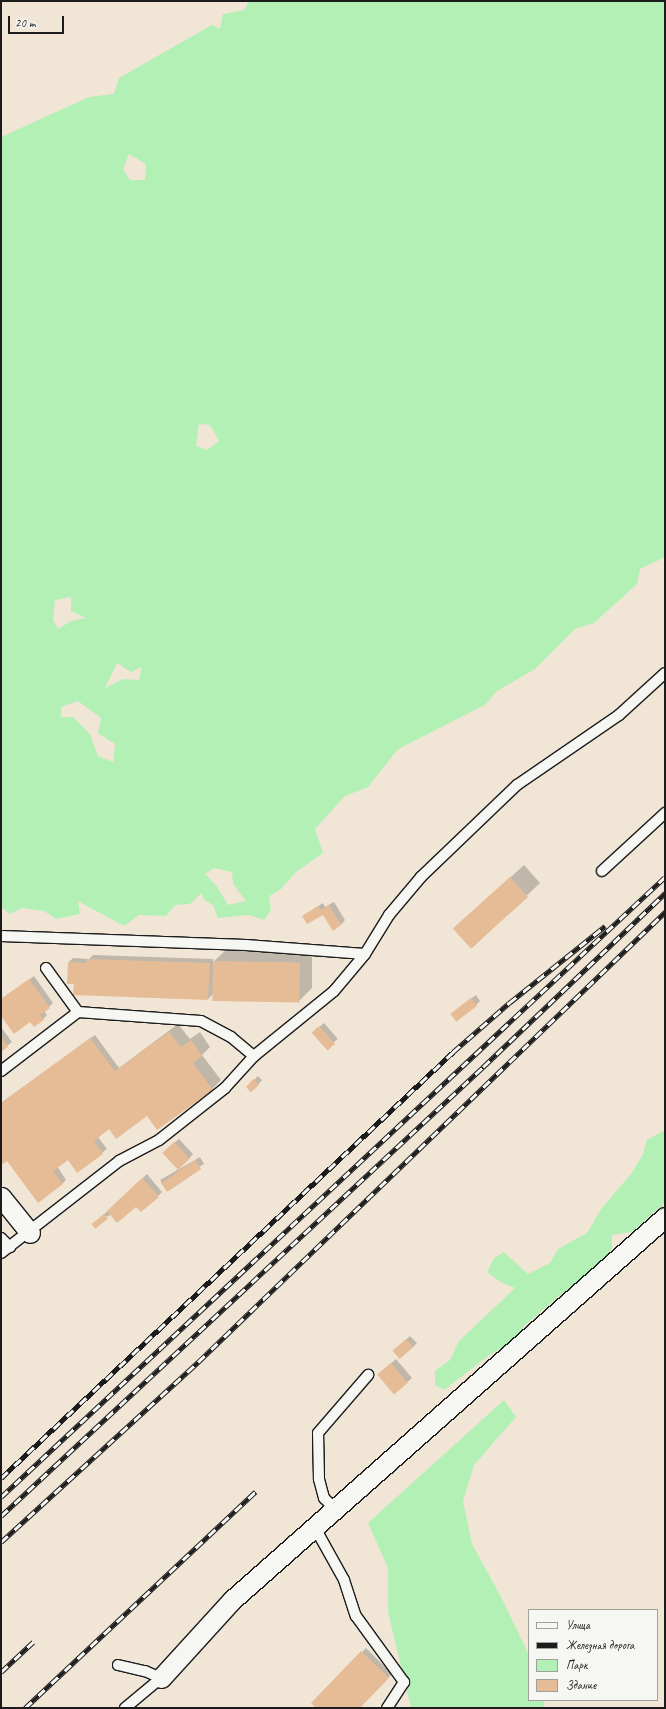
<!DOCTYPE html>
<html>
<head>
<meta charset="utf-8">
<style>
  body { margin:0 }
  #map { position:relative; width:666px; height:1709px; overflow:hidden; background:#f1e5d6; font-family:Caveat,sans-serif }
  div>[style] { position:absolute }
  .green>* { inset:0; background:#b3f0b6 }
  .shadow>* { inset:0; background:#0003; transform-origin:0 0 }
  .building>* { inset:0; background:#e6bc96; transform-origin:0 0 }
  .roads { filter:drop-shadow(1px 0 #1c1c1c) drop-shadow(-1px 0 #1c1c1c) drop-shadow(0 1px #1c1c1c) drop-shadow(0 -1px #1c1c1c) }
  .lane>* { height:10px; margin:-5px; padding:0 5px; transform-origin:5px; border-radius:5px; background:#f6f6f2 }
  .street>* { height:19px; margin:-9.5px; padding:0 9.5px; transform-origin:9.5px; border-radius:9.5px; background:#f6f6f2 }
  .rail>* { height:4.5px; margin-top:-2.25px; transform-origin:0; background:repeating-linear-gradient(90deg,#f6f6f2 0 9px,#1c1c1c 0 18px); box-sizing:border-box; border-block:1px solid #1c1c1c }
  span { translate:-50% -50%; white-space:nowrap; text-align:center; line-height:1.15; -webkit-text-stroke:3px #f6f6f2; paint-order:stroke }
  .frame { position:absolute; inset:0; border:2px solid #1c1c1c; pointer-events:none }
  .legend { position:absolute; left:528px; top:1609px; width:130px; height:92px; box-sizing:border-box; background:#f6f6f2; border:1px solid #9f9f9c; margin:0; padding:5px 7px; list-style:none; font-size:12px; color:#1c1c1c }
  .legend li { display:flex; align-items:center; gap:8px; height:20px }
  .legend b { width:20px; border:1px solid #9f9f9c }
  .scale { position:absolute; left:8px; top:16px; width:56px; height:18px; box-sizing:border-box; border:2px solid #1c1c1c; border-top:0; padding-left:5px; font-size:12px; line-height:14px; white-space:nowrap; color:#1c1c1c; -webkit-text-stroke:3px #f6f6f2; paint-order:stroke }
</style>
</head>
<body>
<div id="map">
  <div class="green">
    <i style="clip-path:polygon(evenodd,249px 1px,665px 1px,665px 557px,640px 569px,637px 584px,594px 623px,575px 629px,535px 669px,497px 691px,485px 705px,398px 749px,368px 787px,345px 796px,315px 829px,323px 853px,296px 872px,281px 889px,269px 896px,271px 910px,264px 920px,249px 915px,218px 918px,213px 905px,204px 900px,202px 893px,190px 904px,175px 905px,166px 916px,139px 915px,124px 926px,78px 901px,80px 914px,56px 919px,44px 911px,22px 908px,10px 914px,1px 907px,1px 137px,89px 97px,114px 94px,119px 78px,212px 25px,220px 29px,223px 14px,244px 10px,249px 1px,129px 154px,146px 164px,145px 180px,130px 180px,123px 169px,129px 154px,249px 1px,199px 424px,210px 425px,219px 441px,207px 450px,196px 446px,199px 424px,249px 1px,71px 597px,71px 611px,86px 618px,71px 621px,58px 629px,53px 620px,55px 600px,71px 597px,249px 1px,117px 663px,131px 672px,142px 667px,139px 680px,123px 679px,105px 688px,117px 663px,249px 1px,78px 701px,101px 718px,98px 733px,115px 744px,113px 762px,98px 756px,90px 734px,73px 717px,61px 717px,61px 707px,78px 701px,249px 1px,214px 868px,232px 872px,233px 884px,246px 901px,228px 905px,216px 885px,205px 874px,214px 868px)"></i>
    <i style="clip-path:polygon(665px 1130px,665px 1202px,660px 1207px,632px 1232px,612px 1235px,612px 1249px,590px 1276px,564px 1292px,524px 1326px,514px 1341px,488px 1356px,444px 1390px,435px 1385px,435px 1371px,450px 1360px,459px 1341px,515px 1288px,502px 1283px,487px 1272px,494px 1258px,504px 1252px,528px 1274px,550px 1263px,558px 1249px,587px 1233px,601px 1209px,631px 1174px,643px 1154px,647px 1140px)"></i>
    <i style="clip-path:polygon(504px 1400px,516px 1417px,474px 1465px,463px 1501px,472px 1544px,502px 1599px,529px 1655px,529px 1700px,545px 1700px,543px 1708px,411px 1708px,388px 1612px,388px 1568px,368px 1523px)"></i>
  </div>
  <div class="shadow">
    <i style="clip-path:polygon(524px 865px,540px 883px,472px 948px,468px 917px)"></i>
    <i style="clip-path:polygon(334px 902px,345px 920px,341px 925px,324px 913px,303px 916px,323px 903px,325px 907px)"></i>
    <i style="clip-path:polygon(227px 949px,312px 949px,312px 988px,299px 1001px,213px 994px,208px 999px,75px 984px,69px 962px,73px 958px,89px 959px,93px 955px,213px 959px,213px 962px)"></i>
    <i style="clip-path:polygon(34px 976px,53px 1003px,44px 1011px,47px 1015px,43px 1019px,1px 1014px,1px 999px)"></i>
    <i style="clip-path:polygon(476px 995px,480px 1001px,476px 1005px,456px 1010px)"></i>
    <i style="left:324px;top:1023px;width:21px;height:15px;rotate:49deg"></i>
    <i style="clip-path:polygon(178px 1024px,190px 1039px,200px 1032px,210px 1047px,202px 1055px,221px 1080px,212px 1089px,158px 1129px,148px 1115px,110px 1128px,98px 1137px,107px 1149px,77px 1171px,68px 1158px,57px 1166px,66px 1180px,62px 1184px,7px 1159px,1px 1164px,1px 1103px,95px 1035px,119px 1068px)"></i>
    <i style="clip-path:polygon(1px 1027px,12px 1042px,1px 1051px)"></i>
    <i style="left:258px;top:1076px;width:6px;height:16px;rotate:45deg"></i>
    <i style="clip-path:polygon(179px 1139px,193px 1154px,189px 1159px,167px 1149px)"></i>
    <i style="left:200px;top:1157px;width:8px;height:46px;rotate:60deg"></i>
    <i style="clip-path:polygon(147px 1174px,162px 1192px,158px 1196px,98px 1220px)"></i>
    <i style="clip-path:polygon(410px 1336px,417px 1343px,413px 1347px,398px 1347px)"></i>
    <i style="clip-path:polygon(396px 1359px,412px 1378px,395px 1393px,383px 1370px)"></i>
    <i style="clip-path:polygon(366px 1648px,392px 1674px,358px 1708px,318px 1708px,312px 1703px)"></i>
  </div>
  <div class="building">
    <i style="left:510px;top:877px;width:27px;height:77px;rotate:48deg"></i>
    <i style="clip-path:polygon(329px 905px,341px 925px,333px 931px,323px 915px,307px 924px,302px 916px,318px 906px,321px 910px)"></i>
    <i style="clip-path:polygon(87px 959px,210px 963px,208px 1000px,73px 995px,74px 984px,67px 984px,68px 962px,87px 963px)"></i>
    <i style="left:213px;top:961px;width:87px;height:40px;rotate:1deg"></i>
    <i style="clip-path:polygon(29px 979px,50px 1008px,40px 1015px,44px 1020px,34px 1027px,30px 1022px,14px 1034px,1px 1016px,1px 999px)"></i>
    <i style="left:471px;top:998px;width:10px;height:26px;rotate:53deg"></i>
    <i style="left:319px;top:1026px;width:24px;height:10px;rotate:48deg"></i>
    <i style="clip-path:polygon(169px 1032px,181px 1047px,191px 1040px,202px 1056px,193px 1063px,213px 1090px,157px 1130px,147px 1116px,116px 1139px,109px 1129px,94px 1141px,103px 1154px,77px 1173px,68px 1160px,53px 1171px,63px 1184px,38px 1203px,7px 1161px,1px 1165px,1px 1103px,90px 1038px,115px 1071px)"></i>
    <i style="clip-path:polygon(1px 1037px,8px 1047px,1px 1052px)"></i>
    <i style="clip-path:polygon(253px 1079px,259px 1085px,251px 1092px,246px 1087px)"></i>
    <i style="left:174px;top:1142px;width:23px;height:16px;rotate:47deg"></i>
    <i style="left:195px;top:1160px;width:11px;height:41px;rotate:56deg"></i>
    <i style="clip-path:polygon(142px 1178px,159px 1197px,141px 1212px,136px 1207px,117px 1223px,107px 1211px)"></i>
    <i style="left:104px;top:1214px;width:6px;height:16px;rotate:51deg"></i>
    <i style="left:406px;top:1339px;width:11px;height:18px;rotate:49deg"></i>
    <i style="left:391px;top:1363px;width:26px;height:18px;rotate:50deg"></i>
    <i style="clip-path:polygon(361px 1651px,389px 1678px,360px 1708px,316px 1708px,311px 1703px)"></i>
  </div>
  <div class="roads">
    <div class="lane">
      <i style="left:602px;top:871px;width:86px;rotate:-42.6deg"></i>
      <i style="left:1px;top:936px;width:245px;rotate:2.1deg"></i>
      <i style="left:246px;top:945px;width:119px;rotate:4.3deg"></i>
      <i style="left:46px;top:968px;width:54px;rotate:54deg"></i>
      <i style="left:1px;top:1071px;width:97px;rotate:-37.5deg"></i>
      <i style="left:78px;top:1012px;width:123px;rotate:4.2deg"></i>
      <i style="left:201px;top:1021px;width:34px;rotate:28deg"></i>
      <i style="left:231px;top:1037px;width:30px;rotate:40deg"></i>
      <i style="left:1px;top:1238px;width:13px;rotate:45deg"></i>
      <i style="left:1px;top:1253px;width:150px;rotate:-37.9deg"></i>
      <i style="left:119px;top:1161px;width:45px;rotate:-27.7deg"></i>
      <i style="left:159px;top:1140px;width:84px;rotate:-38.2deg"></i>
      <i style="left:225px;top:1088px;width:43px;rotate:-47.8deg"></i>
      <i style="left:254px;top:1056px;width:103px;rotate:-39.1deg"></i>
      <i style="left:334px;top:991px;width:48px;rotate:-50deg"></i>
      <i style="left:365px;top:954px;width:46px;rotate:-58.4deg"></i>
      <i style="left:389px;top:915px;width:50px;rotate:-49.9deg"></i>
      <i style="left:421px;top:877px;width:133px;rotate:-43.8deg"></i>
      <i style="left:517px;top:785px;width:124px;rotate:-34.5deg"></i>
      <i style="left:619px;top:715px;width:62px;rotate:-42.4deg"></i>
      <i style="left:334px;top:1508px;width:14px;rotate:-135deg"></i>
      <i style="left:324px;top:1498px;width:20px;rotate:-105deg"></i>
      <i style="left:319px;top:1479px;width:46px;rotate:-91.2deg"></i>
      <i style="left:318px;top:1433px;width:77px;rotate:-49.2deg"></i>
      <i style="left:314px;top:1526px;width:62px;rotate:60.9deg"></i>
      <i style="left:344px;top:1580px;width:38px;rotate:72deg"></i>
      <i style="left:356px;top:1616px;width:82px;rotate:54deg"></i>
      <i style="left:404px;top:1682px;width:31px;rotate:123deg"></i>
      <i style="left:118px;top:1665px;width:28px;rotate:13deg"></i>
      <i style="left:145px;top:1671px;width:17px;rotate:24deg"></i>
      <i style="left:161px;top:1678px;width:47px;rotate:140.2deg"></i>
    </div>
    <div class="street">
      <i style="left:1px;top:1197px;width:46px;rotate:51.1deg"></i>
      <i style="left:161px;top:1678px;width:105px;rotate:-47.7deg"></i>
      <i style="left:232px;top:1600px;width:578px;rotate:-41.49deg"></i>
    </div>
  </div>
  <div class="rail">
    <i style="left:1px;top:1478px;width:621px;rotate:-43.3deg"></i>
    <i style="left:453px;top:1052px;width:74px;rotate:-41.2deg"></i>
    <i style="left:509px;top:1003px;width:123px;rotate:-38.7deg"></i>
    <i style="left:1px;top:1497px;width:908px;rotate:-43.04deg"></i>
    <i style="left:1px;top:1516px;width:659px;rotate:-42.97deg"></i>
    <i style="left:483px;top:1067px;width:252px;rotate:-43.7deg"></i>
    <i style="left:1px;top:1542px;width:267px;rotate:-42.4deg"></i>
    <i style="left:198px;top:1362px;width:649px;rotate:-43.94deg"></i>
    <i style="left:1px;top:1672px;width:44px;rotate:-43.2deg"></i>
    <i style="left:25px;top:1708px;width:316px;rotate:-43.2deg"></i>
  </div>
  <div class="frame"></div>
  <ul class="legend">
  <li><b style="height:5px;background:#f6f6f2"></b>Улица</li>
  <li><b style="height:5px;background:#1c1c1c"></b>Железная дорога</li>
  <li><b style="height:11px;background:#b3f0b6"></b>Парк</li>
  <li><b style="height:11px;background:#e6bc96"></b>Здание</li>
  </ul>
  <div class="scale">20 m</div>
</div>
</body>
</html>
